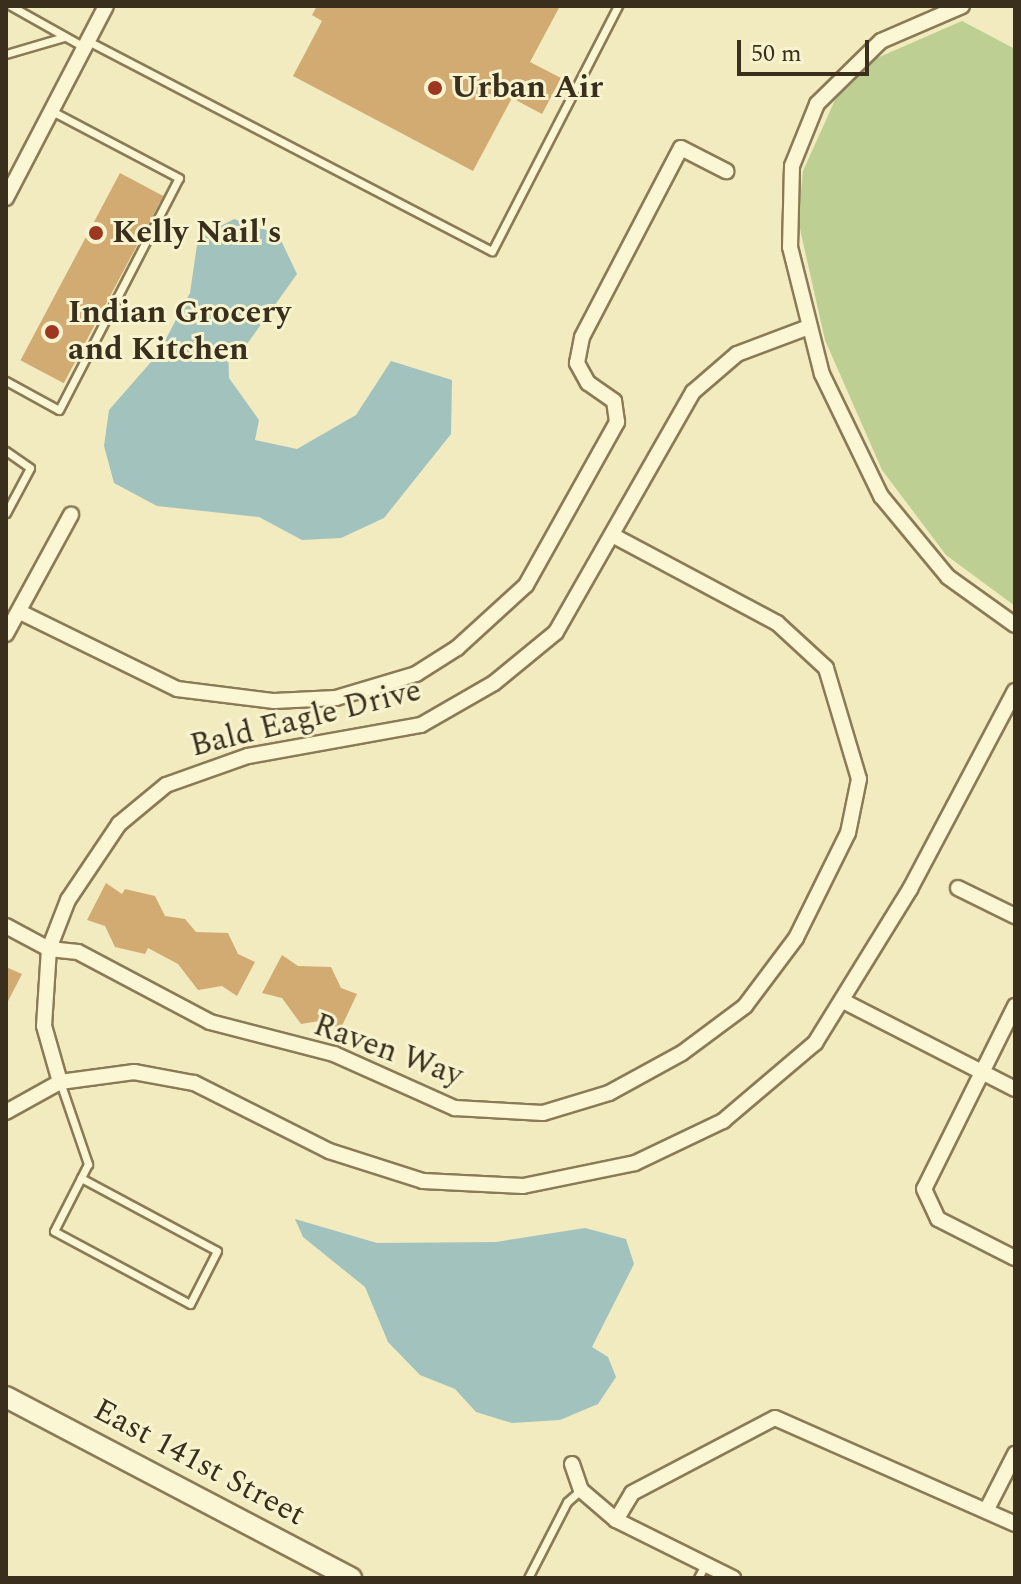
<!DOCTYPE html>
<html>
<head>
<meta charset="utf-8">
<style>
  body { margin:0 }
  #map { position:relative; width:1021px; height:1584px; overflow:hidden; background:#f1ebbf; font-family:Spectral,serif }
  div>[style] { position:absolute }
  .green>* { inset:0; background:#bdcf92 }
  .water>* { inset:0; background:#a2c2be }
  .building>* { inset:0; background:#d1ab72; transform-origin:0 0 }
  .roads { filter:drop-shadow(2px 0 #8a7b56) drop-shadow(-2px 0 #8a7b56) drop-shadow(0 2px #8a7b56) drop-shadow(0 -2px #8a7b56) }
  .lane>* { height:7px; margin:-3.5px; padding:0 3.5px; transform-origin:3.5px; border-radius:3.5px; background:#fbf6d3 }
  .street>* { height:14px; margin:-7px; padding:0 7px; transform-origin:7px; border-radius:7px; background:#fbf6d3 }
  .secondary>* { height:20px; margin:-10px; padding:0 10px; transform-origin:10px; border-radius:10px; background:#fbf6d3 }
  .dots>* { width:22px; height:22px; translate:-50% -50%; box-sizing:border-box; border:4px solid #f8f3cf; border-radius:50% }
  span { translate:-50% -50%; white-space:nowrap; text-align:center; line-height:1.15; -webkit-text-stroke:6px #f8f3cf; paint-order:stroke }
  .poi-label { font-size:32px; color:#392f1c; font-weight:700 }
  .left { translate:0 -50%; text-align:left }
  .street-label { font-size:32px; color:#392f1c }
  .frame { position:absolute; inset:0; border:8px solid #392f1c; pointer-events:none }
  .scale { position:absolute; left:737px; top:40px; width:132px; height:36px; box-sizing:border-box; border:4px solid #392f1c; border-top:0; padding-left:10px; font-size:24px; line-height:28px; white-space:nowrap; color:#392f1c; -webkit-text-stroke:6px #f8f3cf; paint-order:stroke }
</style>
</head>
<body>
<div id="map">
  <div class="green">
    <i style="clip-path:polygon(962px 21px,1015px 49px,1015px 606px,946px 555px,882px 470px,825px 340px,798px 220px,803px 171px,835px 100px,877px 58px)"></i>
  </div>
  <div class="water">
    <i style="clip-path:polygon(234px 219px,278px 234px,297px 274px,247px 344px,228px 344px,229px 378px,259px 420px,255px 440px,297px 449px,356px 415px,391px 361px,452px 380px,451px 434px,384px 518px,341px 538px,302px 540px,259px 517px,157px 506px,114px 483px,104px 446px,109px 410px,158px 354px,190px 293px,198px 238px)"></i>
    <i style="clip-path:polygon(295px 1219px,377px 1243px,496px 1242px,585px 1228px,626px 1239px,634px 1264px,592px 1347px,608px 1357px,616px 1377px,598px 1404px,560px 1420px,512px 1423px,476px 1412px,455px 1389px,420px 1375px,388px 1342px,365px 1287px,303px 1237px)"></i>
  </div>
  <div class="building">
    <i style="clip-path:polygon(317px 6px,560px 6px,530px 62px,561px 78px,542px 114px,512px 98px,473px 171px,293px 76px,322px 21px,312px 15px)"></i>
    <i style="left:120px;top:173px;width:49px;height:212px;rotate:28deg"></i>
    <i style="clip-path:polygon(106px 883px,122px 894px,125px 889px,155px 896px,165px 916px,185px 919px,196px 932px,228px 933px,238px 954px,255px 962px,237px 996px,222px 986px,198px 990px,178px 964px,148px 948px,145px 954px,115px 947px,105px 926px,87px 920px)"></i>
    <i style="clip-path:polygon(282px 955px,298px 966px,331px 967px,341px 988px,357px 994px,340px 1030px,325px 1020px,301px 1024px,282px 998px,262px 993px)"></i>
    <i style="clip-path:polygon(6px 967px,22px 974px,6px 1005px)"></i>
  </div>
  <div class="roads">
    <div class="lane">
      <i style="left:11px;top:6px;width:84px;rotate:29.3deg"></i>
      <i style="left:88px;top:41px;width:455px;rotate:27.5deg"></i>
      <i style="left:492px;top:251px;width:276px;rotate:-62.8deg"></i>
      <i style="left:6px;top:54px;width:60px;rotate:-16.3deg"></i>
      <i style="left:6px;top:381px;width:60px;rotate:28.7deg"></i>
      <i style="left:59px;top:410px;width:261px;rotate:-62.7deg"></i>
      <i style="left:179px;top:178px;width:144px;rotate:-152.2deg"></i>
      <i style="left:6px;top:451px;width:29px;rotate:35deg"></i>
      <i style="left:30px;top:468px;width:51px;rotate:118.1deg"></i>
      <i style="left:60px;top:1082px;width:87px;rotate:71.1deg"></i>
      <i style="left:88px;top:1164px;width:16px;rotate:117deg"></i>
      <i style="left:81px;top:1178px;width:154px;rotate:28.2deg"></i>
      <i style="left:217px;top:1251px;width:59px;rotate:117deg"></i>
      <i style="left:190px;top:1304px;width:154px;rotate:-151.8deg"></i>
      <i style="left:54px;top:1231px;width:59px;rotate:-63deg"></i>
      <i style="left:528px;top:1578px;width:85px;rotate:-62.8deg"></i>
      <i style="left:567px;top:1502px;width:18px;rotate:-41deg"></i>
      <i style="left:698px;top:1578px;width:15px;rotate:-62deg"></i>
    </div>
    <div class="street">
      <i style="left:962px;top:6px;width:88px;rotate:156.6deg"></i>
      <i style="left:881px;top:41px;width:90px;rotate:135.5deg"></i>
      <i style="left:817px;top:104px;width:67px;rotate:112deg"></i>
      <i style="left:792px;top:166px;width:81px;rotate:91.4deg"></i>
      <i style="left:790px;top:247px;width:131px;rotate:75.9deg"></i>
      <i style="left:822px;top:374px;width:136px;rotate:64.2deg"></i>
      <i style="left:881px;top:496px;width:105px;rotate:50.4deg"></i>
      <i style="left:948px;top:577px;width:82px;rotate:35.6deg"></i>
      <i style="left:6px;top:198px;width:216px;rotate:-62.5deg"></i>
      <i style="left:20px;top:612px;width:175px;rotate:26.1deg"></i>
      <i style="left:177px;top:689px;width:98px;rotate:7.1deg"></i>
      <i style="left:274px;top:701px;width:62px;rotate:-2.8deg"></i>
      <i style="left:336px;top:698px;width:84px;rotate:-16.7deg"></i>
      <i style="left:416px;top:674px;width:49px;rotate:-32.4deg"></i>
      <i style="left:457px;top:648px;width:93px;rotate:-42.4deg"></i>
      <i style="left:526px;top:585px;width:187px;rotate:-60.8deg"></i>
      <i style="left:617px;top:422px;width:21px;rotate:-98deg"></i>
      <i style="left:614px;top:401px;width:32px;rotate:-145deg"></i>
      <i style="left:588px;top:383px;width:23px;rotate:-119deg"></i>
      <i style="left:577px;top:363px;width:26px;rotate:-79deg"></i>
      <i style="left:582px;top:337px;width:213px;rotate:-62.4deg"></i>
      <i style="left:681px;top:148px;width:51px;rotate:27.1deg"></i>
      <i style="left:6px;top:634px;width:136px;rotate:-61.4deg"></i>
      <i style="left:958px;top:888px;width:64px;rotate:26.2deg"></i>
      <i style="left:6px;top:926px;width:49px;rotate:28.1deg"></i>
      <i style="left:49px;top:949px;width:29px;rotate:6deg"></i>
      <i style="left:78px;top:952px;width:149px;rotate:27.9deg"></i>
      <i style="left:210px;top:1022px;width:128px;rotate:14.5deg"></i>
      <i style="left:334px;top:1054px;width:133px;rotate:24.1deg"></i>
      <i style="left:455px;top:1108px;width:88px;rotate:3.3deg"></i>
      <i style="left:543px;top:1113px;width:69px;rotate:-16.9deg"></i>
      <i style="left:609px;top:1093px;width:83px;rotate:-28.7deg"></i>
      <i style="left:682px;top:1053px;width:79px;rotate:-36.7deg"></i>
      <i style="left:745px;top:1006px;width:85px;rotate:-53.1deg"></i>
      <i style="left:796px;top:938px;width:117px;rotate:-63.7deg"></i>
      <i style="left:848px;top:833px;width:55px;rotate:-78.5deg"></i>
      <i style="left:859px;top:779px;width:116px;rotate:-106.6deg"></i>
      <i style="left:826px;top:668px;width:67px;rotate:-137.4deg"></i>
      <i style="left:777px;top:623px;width:185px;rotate:-151.9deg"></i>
      <i style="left:845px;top:1002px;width:191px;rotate:27.1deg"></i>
      <i style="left:1015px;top:1006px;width:204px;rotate:116.4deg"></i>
      <i style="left:924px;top:1189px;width:33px;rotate:65deg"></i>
      <i style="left:938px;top:1219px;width:86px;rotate:26.9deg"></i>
      <i style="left:60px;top:1082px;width:58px;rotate:-105.9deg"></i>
      <i style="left:44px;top:1026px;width:77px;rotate:-86.3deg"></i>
      <i style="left:49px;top:949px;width:53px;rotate:-68.8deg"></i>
      <i style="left:68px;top:900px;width:92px;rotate:-56.1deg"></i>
      <i style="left:119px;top:824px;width:61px;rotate:-39.7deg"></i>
      <i style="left:166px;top:785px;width:87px;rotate:-19.5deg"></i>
      <i style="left:248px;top:756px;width:176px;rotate:-10.2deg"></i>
      <i style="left:421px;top:725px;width:84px;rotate:-29.9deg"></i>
      <i style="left:494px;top:683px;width:80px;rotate:-39.4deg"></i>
      <i style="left:556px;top:632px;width:276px;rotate:-60.3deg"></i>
      <i style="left:693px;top:392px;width:58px;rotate:-40.8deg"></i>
      <i style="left:737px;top:354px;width:77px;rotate:-20.6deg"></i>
      <i style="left:6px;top:1112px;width:62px;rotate:-29.1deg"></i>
      <i style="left:60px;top:1082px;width:75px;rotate:-7.7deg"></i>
      <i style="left:134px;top:1072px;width:61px;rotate:10.4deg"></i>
      <i style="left:194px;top:1083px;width:151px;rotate:26.7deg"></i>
      <i style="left:329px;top:1151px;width:99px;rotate:17.7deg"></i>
      <i style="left:423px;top:1181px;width:100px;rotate:2.9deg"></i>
      <i style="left:523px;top:1186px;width:114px;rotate:-11.6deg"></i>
      <i style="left:635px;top:1163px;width:98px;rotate:-25.5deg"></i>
      <i style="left:723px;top:1121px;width:121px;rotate:-40.3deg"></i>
      <i style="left:815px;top:1043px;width:181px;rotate:-58.3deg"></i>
      <i style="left:910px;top:889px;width:224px;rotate:-62.1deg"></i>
      <i style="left:572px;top:1464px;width:28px;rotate:71deg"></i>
      <i style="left:581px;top:1490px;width:46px;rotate:40.6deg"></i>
      <i style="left:616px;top:1520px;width:131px;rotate:26.4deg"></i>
      <i style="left:987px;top:1509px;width:62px;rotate:-63deg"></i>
      <i style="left:616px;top:1520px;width:31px;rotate:-59deg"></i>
      <i style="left:632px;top:1493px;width:161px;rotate:-27.7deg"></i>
      <i style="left:775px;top:1418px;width:262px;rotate:23.8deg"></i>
    </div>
    <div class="secondary">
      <i style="left:6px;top:1397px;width:390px;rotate:27.7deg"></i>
    </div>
  </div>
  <div class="dots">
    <i style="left:435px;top:88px;background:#9d3722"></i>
    <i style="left:96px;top:233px;background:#9d3722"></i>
    <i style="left:52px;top:332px;background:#9d3722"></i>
  </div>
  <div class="poi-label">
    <span class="left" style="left:451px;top:88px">Urban Air</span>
    <span class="left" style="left:112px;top:233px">Kelly Nail's</span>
    <span class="left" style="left:68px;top:332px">Indian Grocery<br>and Kitchen</span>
  </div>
  <div class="street-label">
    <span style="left:306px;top:719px;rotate:-14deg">Bald Eagle Drive</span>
    <span style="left:388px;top:1051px;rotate:20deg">Raven Way</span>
    <span style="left:199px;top:1463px;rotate:28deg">East 141st Street</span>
  </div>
  <div class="frame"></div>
  <div class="scale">50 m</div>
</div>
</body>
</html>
